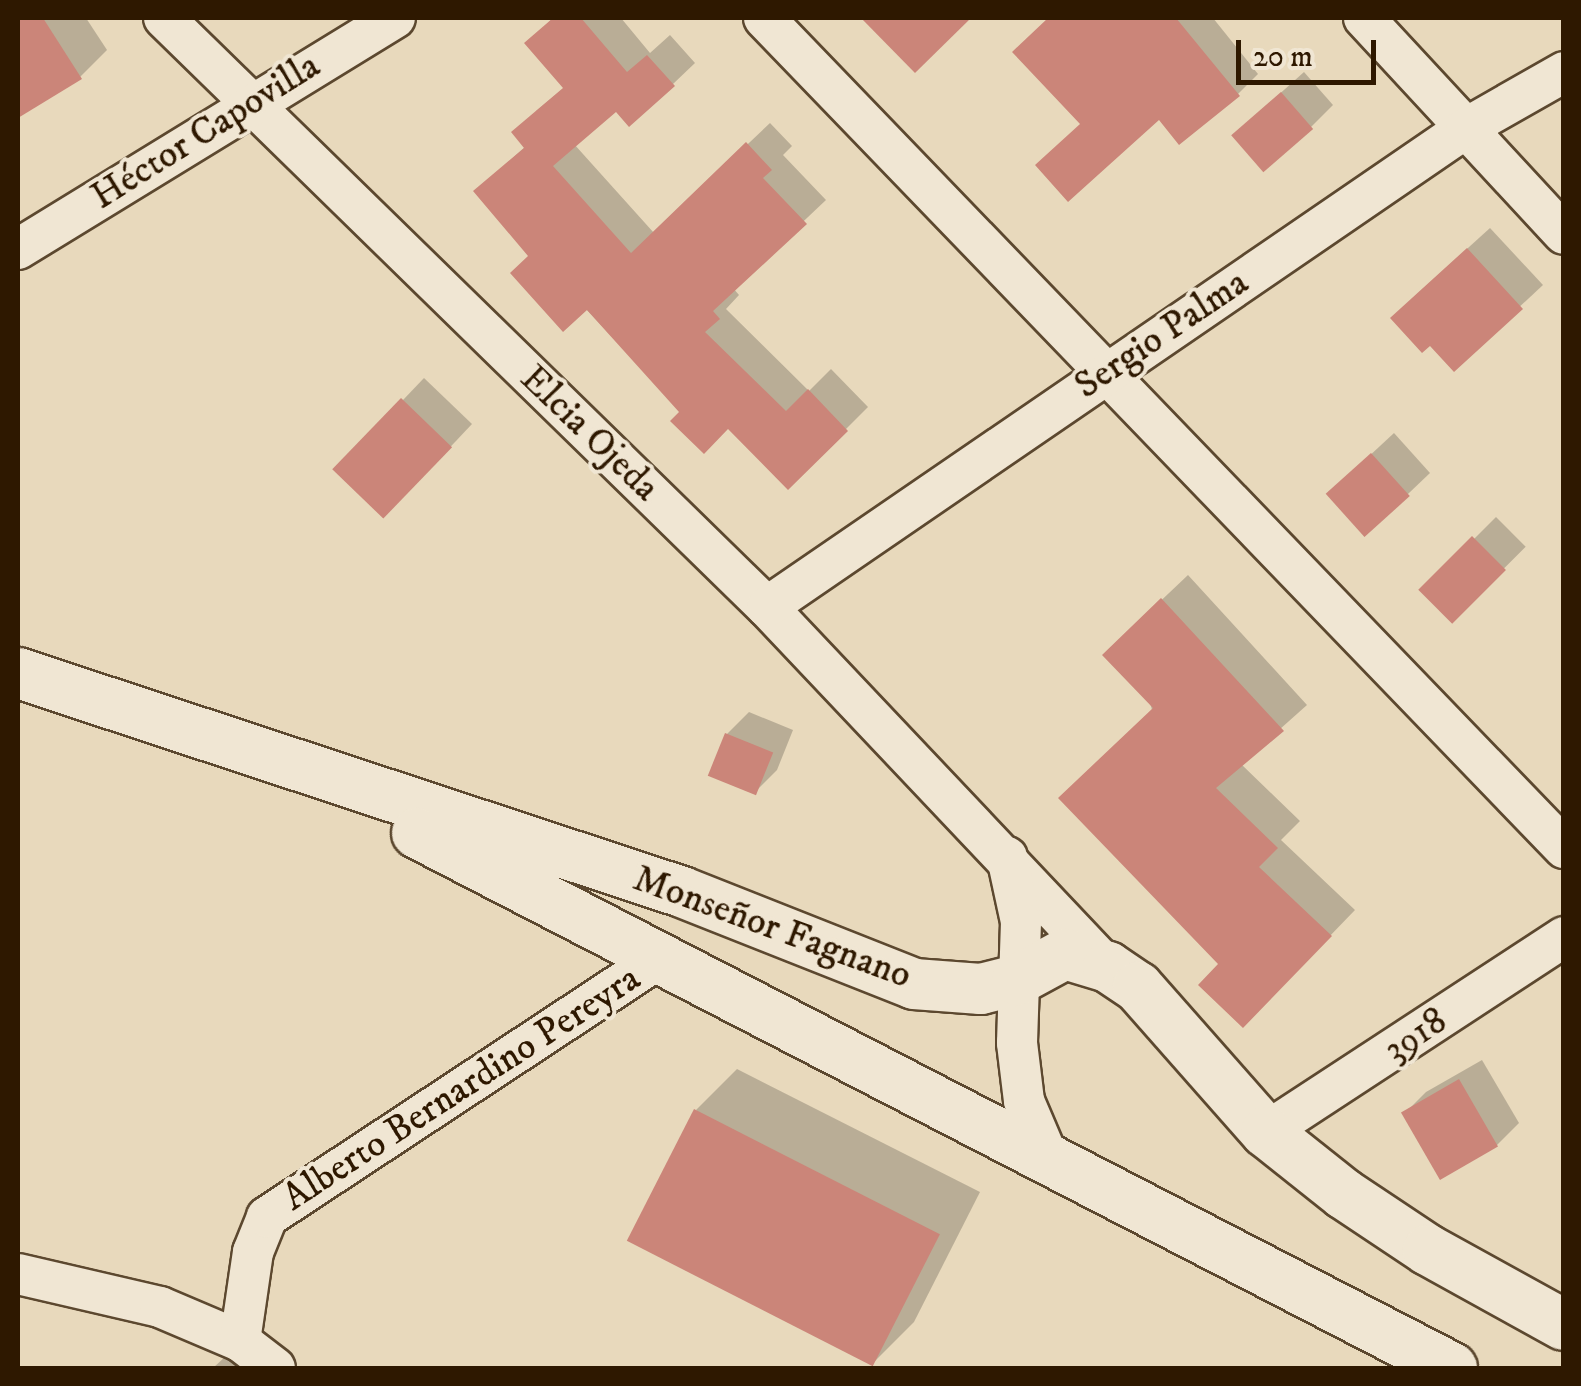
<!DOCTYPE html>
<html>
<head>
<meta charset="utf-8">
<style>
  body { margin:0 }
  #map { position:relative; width:1581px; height:1386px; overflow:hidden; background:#e8d9bc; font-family:"IM FELL DW Pica",serif }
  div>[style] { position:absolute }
  .shadow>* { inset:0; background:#0003; transform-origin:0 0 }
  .building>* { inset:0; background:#cb8579; transform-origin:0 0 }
  .roads { filter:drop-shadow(2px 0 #5c482f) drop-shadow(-2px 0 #5c482f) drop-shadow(0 2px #5c482f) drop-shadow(0 -2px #5c482f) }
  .minor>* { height:40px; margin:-20px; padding:0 20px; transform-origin:20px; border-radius:20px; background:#f0e6d3 }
  .tertiary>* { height:50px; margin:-25px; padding:0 25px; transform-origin:25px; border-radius:25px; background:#f0e6d3 }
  span { translate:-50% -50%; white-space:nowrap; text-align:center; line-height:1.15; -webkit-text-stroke:8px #f0e6d3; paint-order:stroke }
  .street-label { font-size:38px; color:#2e1800 }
  .frame { position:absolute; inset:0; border:20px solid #2e1800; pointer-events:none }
  .scale { position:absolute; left:1236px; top:40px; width:140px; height:45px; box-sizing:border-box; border:5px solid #2e1800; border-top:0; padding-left:12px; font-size:30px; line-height:35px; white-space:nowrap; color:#2e1800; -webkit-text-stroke:8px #f0e6d3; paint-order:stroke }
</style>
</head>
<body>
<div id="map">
  <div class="shadow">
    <i style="clip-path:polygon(18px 18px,86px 18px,107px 50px,80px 77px,18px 114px)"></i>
    <i style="clip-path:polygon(553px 18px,621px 18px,650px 53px,670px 35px,695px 63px,673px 84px,616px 108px,574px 144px,654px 233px,770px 123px,792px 146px,783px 155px,826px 200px,733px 288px,739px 295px,726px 309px,809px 391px,831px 369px,868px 407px,788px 487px,728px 426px,682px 412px,476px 191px,526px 146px,536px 111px,565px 87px,527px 43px)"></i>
    <i style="clip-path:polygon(1050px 18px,1213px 18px,1258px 74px,1238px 94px,1159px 116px,1083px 123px,1015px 52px)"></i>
    <i style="clip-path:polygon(1304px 72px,1333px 105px,1311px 127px,1257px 114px)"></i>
    <i style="clip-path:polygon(1490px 228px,1543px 285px,1454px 368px,1430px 342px,1415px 296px)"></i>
    <i style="clip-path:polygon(424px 378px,472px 424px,406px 494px,403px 400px)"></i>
    <i style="clip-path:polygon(1394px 433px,1430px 473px,1366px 534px,1352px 472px)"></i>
    <i style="left:1496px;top:517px;width:42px;height:103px;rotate:45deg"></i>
    <i style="clip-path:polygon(1188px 575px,1307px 705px,1241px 764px,1300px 821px,1281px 840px,1355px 910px,1268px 1000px,1222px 964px,1130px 630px)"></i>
    <i style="clip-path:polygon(749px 712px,793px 730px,777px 770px,756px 791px,727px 734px)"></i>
    <i style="clip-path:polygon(1482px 1060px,1519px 1123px,1497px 1145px,1441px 1177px,1404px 1114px,1426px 1092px)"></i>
    <i style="clip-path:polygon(737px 1069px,980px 1192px,914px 1322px,873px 1363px,696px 1110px)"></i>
    <i style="clip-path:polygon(227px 1355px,243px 1368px,213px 1368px)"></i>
  </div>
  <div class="building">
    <i style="clip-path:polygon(18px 18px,43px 18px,82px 79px,18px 118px)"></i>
    <i style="clip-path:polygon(553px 18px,581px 18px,627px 72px,647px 55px,675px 86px,629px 127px,616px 112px,553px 166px,631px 253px,746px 142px,772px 170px,763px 178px,807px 224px,713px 311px,720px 319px,705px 332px,786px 411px,808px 389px,848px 431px,788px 490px,728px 429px,704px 454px,670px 421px,679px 412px,587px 310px,563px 332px,510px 273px,528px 256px,473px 191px,524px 148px,511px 132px,563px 88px,524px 43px)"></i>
    <i style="clip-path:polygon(861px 18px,971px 18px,915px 73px)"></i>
    <i style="clip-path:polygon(1048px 18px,1176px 18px,1240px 96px,1179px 145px,1159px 120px,1068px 202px,1035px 165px,1080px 124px,1012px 52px)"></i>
    <i style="left:1281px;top:92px;width:49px;height:66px;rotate:49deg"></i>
    <i style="clip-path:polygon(1467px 248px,1523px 309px,1454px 372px,1430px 346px,1422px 353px,1390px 318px)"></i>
    <i style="left:401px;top:398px;width:71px;height:99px;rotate:44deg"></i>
    <i style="left:1371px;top:453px;width:58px;height:61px;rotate:48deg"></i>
    <i style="left:1472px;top:536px;width:48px;height:76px;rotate:45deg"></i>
    <i style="clip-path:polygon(1161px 598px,1284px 731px,1216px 788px,1278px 848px,1259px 867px,1332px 936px,1243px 1028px,1198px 985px,1218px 964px,1058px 798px,1153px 708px,1102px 655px)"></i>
    <i style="left:725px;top:733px;width:52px;height:46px;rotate:22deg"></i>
    <i style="left:1459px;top:1079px;width:78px;height:67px;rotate:60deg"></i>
    <i style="left:694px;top:1109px;width:276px;height:148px;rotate:27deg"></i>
  </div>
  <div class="roads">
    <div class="minor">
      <i style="left:164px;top:18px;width:843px;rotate:44.33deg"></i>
      <i style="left:767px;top:607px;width:496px;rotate:46.6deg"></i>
      <i style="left:764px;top:18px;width:1153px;rotate:46.05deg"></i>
      <i style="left:1364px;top:18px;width:294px;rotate:47.2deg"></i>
      <i style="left:18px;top:249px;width:442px;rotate:-31.5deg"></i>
      <i style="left:767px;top:607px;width:847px;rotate:-34.42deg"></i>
      <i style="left:1466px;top:128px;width:113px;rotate:-29.7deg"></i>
      <i style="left:1007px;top:857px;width:66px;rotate:77.8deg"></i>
      <i style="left:1021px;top:922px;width:121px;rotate:91.9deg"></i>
      <i style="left:1017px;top:1043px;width:58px;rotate:83.1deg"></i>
      <i style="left:1024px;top:1101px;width:64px;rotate:67deg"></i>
      <i style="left:1266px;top:1132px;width:356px;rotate:-33.2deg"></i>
      <i style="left:18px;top:1274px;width:146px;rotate:13.1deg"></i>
      <i style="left:160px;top:1307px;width:87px;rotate:23deg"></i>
      <i style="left:240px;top:1341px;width:44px;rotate:37.6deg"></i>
      <i style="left:240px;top:1341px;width:90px;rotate:-81.7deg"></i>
      <i style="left:253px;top:1252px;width:38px;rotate:-68deg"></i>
      <i style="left:267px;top:1217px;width:474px;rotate:-33.4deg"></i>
    </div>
    <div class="tertiary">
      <i style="left:18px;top:673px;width:699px;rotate:18.25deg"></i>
      <i style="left:682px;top:892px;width:250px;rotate:21.6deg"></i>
      <i style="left:914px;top:984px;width:67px;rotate:4.3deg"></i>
      <i style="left:981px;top:989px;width:37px;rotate:-14deg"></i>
      <i style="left:1017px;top:980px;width:55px;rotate:-28.4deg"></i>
      <i style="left:1065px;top:954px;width:45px;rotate:16.8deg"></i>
      <i style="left:1108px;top:967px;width:36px;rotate:34deg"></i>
      <i style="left:1138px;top:987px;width:193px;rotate:48.6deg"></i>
      <i style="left:1266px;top:1132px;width:100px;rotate:38.5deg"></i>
      <i style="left:1344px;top:1194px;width:101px;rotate:33.7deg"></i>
      <i style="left:1428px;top:1250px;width:155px;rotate:28.9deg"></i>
      <i style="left:417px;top:833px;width:1165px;rotate:27.33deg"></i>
    </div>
  </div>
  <div class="street-label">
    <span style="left:206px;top:132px;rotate:-32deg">Héctor Capovilla</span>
    <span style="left:1162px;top:335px;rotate:-34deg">Sergio Palma</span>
    <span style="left:589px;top:434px;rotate:44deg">Elcia Ojeda</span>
    <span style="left:772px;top:928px;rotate:20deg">Monseñor Fagnano</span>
    <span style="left:1416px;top:1036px;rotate:-34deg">3918</span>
    <span style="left:462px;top:1089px;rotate:-33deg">Alberto Bernardino Pereyra</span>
  </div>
  <div class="frame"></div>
  <div class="scale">20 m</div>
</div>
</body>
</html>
